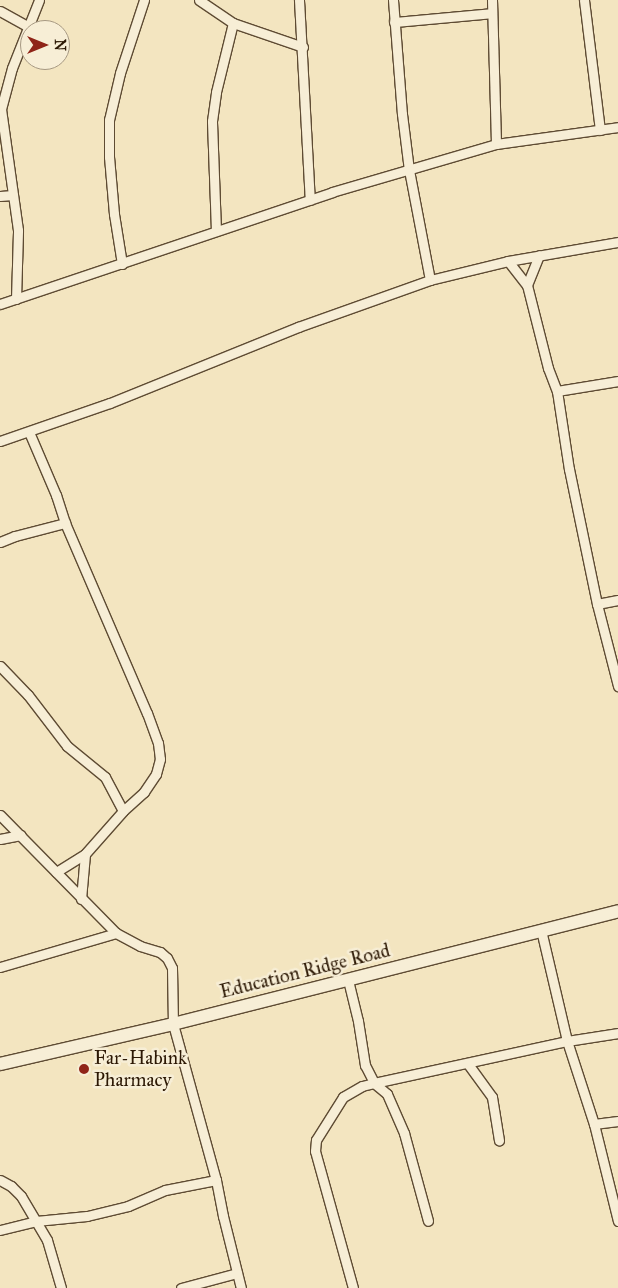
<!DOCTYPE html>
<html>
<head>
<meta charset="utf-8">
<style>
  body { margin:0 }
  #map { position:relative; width:618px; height:1288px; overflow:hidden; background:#f3e5c0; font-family:"IM FELL Great Primer",serif }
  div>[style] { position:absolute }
  .roads { filter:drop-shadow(1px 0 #5e4b33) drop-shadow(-1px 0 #5e4b33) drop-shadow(0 1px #5e4b33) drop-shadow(0 -1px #5e4b33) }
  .minor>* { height:9px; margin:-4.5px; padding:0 4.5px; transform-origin:4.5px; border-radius:4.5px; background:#f7eed6 }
  .secondary>* { height:12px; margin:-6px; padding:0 6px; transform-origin:6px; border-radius:6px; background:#f7eed6 }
  .dots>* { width:14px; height:14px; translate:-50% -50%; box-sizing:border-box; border:2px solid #f7eed6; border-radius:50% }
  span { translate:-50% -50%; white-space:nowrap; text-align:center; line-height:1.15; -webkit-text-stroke:5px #f7eed6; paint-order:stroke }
  .street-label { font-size:19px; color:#2c1804 }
  .poi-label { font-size:19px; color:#2c1804 }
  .left { translate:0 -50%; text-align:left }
  .north { position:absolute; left:20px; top:20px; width:50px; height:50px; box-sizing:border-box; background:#f7eed6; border:1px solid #a69882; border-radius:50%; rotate:90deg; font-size:14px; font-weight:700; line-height:20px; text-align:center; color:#2c1804 }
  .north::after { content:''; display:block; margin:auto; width:18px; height:22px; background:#8f2418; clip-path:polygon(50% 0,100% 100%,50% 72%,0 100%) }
</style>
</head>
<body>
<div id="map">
  <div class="roads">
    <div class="minor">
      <i style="left:199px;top:0;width:41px;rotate:34.1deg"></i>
      <i style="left:233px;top:23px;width:74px;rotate:18.9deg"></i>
      <i style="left:299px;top:0;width:200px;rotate:86.9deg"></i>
      <i style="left:393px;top:0;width:114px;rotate:85.5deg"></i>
      <i style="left:402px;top:114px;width:56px;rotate:82.9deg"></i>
      <i style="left:409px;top:170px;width:112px;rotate:79.2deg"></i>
      <i style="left:492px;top:0;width:144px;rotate:88.4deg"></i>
      <i style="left:584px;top:0;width:131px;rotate:83deg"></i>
      <i style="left:0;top:11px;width:33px;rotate:29deg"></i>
      <i style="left:394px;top:22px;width:98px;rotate:-5.2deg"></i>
      <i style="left:0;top:196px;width:13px;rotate:-4deg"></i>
      <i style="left:216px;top:231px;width:110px;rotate:-92.1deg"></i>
      <i style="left:212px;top:121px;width:29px;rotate:-82deg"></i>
      <i style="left:216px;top:92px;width:71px;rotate:-76.2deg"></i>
      <i style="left:508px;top:261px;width:31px;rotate:52deg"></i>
      <i style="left:527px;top:285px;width:86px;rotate:75.8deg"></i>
      <i style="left:548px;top:368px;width:25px;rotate:69deg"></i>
      <i style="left:557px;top:391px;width:79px;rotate:81.3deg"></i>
      <i style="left:569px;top:469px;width:138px;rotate:78.3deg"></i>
      <i style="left:597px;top:604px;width:85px;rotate:75.6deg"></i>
      <i style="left:122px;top:264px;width:51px;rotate:-99.1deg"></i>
      <i style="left:114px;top:214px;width:57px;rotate:-95deg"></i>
      <i style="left:109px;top:157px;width:37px;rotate:-90deg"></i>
      <i style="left:109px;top:120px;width:48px;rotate:-76.8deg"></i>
      <i style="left:120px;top:73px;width:77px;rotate:-71.8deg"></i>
      <i style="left:527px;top:285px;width:32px;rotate:-68deg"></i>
      <i style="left:16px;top:299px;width:69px;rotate:-88.3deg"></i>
      <i style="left:18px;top:230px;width:122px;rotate:-98deg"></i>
      <i style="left:1px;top:109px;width:42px;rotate:-75deg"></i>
      <i style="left:12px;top:68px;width:73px;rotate:-68.3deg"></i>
      <i style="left:0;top:304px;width:350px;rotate:-18.6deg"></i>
      <i style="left:332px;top:192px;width:171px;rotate:-16.3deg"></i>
      <i style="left:496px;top:144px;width:123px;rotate:-7.9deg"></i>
      <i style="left:557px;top:391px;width:62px;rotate:-9.3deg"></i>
      <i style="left:29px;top:432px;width:69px;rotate:66.8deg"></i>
      <i style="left:56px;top:495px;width:29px;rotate:72deg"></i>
      <i style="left:65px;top:523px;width:207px;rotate:66.7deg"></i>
      <i style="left:147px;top:713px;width:32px;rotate:70deg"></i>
      <i style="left:158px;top:743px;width:16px;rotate:83deg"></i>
      <i style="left:160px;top:759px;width:16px;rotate:105deg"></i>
      <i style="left:156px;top:774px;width:22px;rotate:124deg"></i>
      <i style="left:144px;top:792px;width:28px;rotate:138deg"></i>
      <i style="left:123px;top:811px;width:57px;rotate:131.5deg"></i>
      <i style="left:85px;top:854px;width:34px;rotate:148deg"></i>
      <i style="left:0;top:441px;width:116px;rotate:-19.1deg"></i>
      <i style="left:110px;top:403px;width:203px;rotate:-22deg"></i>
      <i style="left:298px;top:327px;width:140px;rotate:-19.6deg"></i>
      <i style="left:430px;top:280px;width:80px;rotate:-13.7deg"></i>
      <i style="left:508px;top:261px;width:112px;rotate:-9.8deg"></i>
      <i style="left:0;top:542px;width:16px;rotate:-22deg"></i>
      <i style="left:15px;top:536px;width:52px;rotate:-14.6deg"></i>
      <i style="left:597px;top:604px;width:21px;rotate:-11deg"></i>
      <i style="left:0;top:666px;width:40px;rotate:46deg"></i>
      <i style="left:28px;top:695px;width:64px;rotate:52.6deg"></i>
      <i style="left:67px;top:746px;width:49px;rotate:39.2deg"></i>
      <i style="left:105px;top:777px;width:38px;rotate:62deg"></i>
      <i style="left:0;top:815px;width:165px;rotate:45.5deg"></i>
      <i style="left:116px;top:933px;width:27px;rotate:28deg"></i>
      <i style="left:140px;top:946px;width:21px;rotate:17deg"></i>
      <i style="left:160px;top:952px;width:9px;rotate:41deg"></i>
      <i style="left:167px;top:958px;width:11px;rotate:63deg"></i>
      <i style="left:172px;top:968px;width:56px;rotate:89deg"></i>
      <i style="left:173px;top:1024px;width:162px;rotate:74.6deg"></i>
      <i style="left:216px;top:1180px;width:37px;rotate:79deg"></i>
      <i style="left:223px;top:1216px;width:74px;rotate:76deg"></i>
      <i style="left:0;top:839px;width:21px;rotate:-11deg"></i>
      <i style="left:81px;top:899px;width:45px;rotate:-84.9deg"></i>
      <i style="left:541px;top:930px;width:114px;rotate:76.8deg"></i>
      <i style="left:567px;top:1041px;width:87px;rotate:72deg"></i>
      <i style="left:594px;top:1124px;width:100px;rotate:76.1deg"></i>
      <i style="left:0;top:967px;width:121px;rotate:-16.3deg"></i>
      <i style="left:348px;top:980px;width:42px;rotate:76.3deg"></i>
      <i style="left:358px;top:1021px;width:45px;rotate:81deg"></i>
      <i style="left:365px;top:1065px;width:20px;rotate:63deg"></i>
      <i style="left:374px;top:1083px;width:17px;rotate:40deg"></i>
      <i style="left:387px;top:1094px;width:43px;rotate:66.4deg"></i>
      <i style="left:404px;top:1133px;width:91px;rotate:74.7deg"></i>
      <i style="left:468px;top:1064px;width:41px;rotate:54deg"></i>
      <i style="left:492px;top:1097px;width:44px;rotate:80.8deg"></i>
      <i style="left:594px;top:1124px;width:24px;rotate:-7deg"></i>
      <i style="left:0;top:1180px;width:13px;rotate:29deg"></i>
      <i style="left:11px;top:1186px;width:14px;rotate:45deg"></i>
      <i style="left:21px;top:1196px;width:51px;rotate:59.4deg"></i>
      <i style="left:47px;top:1240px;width:50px;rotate:73.7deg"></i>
      <i style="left:0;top:1230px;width:37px;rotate:-14deg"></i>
      <i style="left:36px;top:1221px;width:51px;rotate:-5.6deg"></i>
      <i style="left:87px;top:1216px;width:42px;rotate:-13.7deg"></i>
      <i style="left:128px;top:1206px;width:40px;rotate:-23.4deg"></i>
      <i style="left:165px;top:1190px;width:52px;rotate:-11.1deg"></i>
      <i style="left:181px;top:1288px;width:58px;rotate:-15deg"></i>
      <i style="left:353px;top:1288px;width:142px;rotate:-105.5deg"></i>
      <i style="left:315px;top:1151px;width:11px;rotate:-85deg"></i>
      <i style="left:316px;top:1140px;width:51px;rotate:-57.9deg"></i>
      <i style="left:343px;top:1097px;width:22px;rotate:-30deg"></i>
      <i style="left:362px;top:1086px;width:12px;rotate:-14deg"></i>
      <i style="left:374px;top:1083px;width:198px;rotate:-12.3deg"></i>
      <i style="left:567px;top:1041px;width:52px;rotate:-8.9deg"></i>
    </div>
    <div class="secondary">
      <i style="left:0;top:1064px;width:178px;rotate:-13deg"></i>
      <i style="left:173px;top:1024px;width:459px;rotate:-14.2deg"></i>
    </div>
  </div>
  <div class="dots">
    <i style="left:84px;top:1069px;background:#8f2418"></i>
  </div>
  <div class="street-label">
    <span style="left:305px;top:971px;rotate:-14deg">Education Ridge Road</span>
  </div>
  <div class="poi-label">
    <span class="left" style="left:94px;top:1069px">Far-Habink<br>Pharmacy</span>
  </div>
  <div class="north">N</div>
</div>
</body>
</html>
